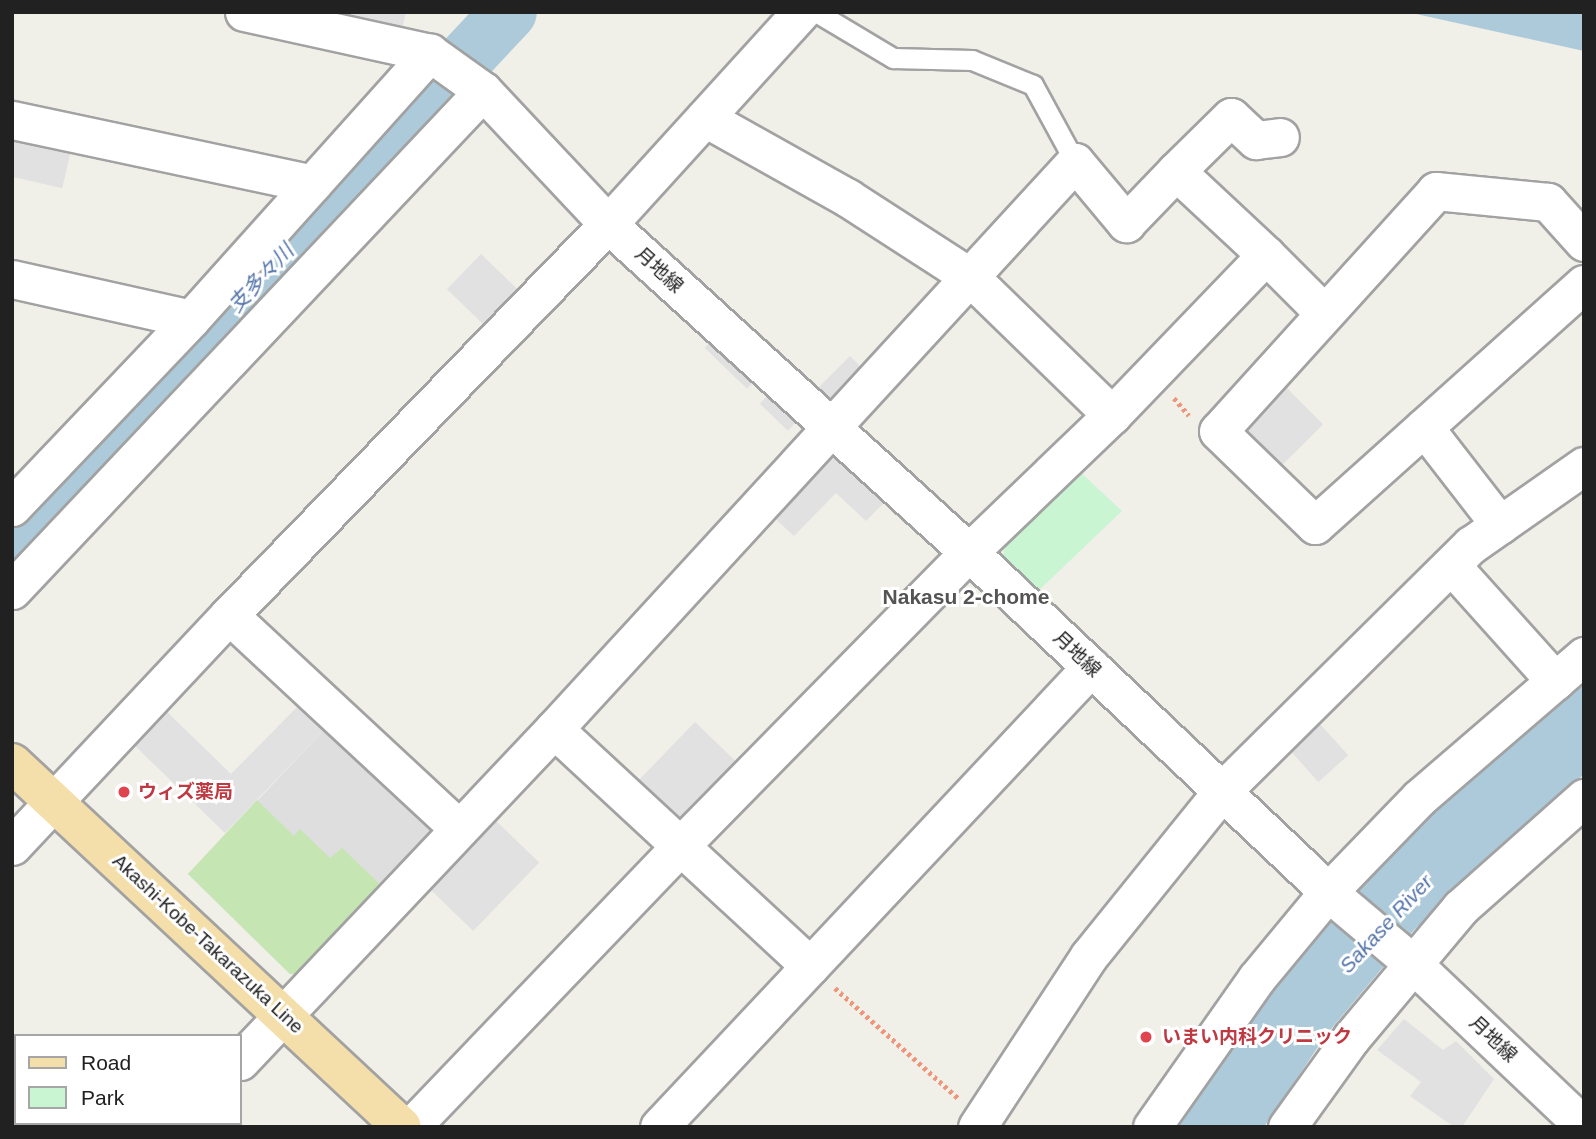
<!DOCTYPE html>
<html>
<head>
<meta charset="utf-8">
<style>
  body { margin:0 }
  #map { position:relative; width:1596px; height:1139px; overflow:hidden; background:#f0efe8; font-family:Arial,"Noto Sans JP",sans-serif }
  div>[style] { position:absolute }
  .residential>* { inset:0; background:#dfdede }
  .grass>* { inset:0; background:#c5e5b3 }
  .park>* { inset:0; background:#caf5d3 }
  .parking>* { inset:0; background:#e1e1e1; transform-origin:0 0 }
  .water>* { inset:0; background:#adcada }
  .river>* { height:56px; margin:-28px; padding:0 28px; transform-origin:28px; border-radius:28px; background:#adcada }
  .path>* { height:4.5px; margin-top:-2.25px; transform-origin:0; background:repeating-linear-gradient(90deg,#ee967b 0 3.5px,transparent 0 7px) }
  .roads { filter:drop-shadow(2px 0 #a2a2a2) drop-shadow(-2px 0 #a2a2a2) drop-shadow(0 2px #a2a2a2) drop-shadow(0 -2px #a2a2a2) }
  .service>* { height:19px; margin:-9.5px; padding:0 9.5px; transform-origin:9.5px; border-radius:9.5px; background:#fff }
  .minor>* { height:37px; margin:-18.5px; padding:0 18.5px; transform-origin:18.5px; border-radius:18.5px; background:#fff }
  .primary>* { height:38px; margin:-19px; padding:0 19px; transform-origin:19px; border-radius:19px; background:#f4dea9 }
  .dots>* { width:19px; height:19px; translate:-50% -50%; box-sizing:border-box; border:4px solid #fff; border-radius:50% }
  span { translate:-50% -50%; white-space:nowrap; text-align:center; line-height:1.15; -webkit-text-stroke:6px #fff; paint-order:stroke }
  .street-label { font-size:19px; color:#212121 }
  .health-label { font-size:19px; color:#be3a42; font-weight:700 }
  .left { translate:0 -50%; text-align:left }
  .water-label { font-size:21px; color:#5474a9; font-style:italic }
  .neighbourhood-label { font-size:21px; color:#545454; font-weight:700 }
  .frame { position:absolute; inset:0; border:14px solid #212121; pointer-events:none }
  .legend { position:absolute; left:14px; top:1034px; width:228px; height:91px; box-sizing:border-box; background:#fff; border:2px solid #a6a6a6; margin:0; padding:9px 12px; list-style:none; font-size:21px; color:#212121 }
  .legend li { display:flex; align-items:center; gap:14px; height:35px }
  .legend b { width:35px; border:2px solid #a6a6a6 }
</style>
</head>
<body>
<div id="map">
  <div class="residential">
    <i style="clip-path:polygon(328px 726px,432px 826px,431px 840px,290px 974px,188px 874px)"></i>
  </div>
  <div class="grass">
    <i style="clip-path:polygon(257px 800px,294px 836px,300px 829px,330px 858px,342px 848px,384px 888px,304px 975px,290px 974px,188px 874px)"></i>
  </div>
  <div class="park">
    <i style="clip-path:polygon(1077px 469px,1122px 511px,1036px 593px,1003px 568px,1004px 545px)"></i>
  </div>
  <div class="parking">
    <i style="clip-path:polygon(333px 12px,406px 12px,400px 39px,331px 22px)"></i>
    <i style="left:14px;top:135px;width:59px;height:41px;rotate:13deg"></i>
    <i style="left:481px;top:254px;width:52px;height:49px;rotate:44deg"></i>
    <i style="left:715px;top:337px;width:59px;height:15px;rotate:44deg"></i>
    <i style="left:850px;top:356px;width:24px;height:52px;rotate:45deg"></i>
    <i style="left:1280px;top:381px;width:61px;height:63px;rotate:45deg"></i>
    <i style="left:773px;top:390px;width:39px;height:19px;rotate:44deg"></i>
    <i style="clip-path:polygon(834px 445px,889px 498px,866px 521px,836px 493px,794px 536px,769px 513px)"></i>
    <i style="clip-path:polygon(302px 702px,328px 726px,225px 833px,130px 741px,163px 708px,231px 774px)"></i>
    <i style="left:1312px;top:715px;width:54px;height:40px;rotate:48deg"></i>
    <i style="left:695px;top:722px;width:66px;height:95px;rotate:44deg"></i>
    <i style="left:491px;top:816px;width:67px;height:95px;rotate:44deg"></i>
    <i style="clip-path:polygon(1404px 1019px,1443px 1050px,1456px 1041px,1494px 1079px,1462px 1127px,1454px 1127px,1410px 1096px,1421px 1082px,1377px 1050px)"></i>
  </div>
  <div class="water">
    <i style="clip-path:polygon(1407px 12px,1584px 12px,1584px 51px)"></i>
    <i style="clip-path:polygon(1584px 672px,1584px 774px,1414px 930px,1326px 1035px,1264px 1127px,1171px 1127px,1190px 1097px,1327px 924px,1390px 854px,1503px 744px)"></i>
  </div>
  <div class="river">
    <i style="left:12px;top:543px;width:727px;rotate:-46.89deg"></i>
  </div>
  <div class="path">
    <i style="left:1174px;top:398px;width:23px;rotate:49deg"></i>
    <i style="left:835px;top:988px;width:165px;rotate:41.8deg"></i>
  </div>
  <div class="roads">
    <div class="service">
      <i style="left:816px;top:12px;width:90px;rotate:30.9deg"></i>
      <i style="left:893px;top:58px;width:79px;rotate:1.5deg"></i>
      <i style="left:972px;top:60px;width:66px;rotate:22.3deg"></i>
      <i style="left:1033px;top:85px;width:88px;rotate:61.4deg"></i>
    </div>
    <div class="minor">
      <i style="left:244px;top:12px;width:190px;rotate:12.4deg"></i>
      <i style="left:430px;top:53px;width:65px;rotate:35.6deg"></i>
      <i style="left:483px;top:91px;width:183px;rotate:46.8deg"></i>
      <i style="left:608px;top:224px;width:488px;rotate:42.3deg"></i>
      <i style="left:969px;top:552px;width:494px;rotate:43.4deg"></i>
      <i style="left:1328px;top:892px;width:110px;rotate:40.2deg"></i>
      <i style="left:1412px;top:963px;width:237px;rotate:43.5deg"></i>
      <i style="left:705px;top:118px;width:164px;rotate:29.2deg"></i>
      <i style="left:848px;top:198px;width:145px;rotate:32.9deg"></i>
      <i style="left:970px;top:277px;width:198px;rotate:44.2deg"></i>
      <i style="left:12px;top:120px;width:307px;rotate:12deg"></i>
      <i style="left:1584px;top:242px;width:54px;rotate:-132deg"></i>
      <i style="left:1548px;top:202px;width:113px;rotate:-174.4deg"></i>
      <i style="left:1436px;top:191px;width:324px;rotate:132.2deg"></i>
      <i style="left:1218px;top:431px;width:135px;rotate:44.1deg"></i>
      <i style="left:1315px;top:525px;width:361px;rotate:-41.9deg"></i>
      <i style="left:1266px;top:255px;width:123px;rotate:-137deg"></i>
      <i style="left:1176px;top:171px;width:77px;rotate:-44.5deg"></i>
      <i style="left:1231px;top:117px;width:34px;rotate:43deg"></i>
      <i style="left:1256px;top:140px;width:24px;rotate:-7deg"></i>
      <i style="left:12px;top:279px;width:183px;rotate:12.6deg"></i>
      <i style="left:1424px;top:427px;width:124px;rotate:52.2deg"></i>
      <i style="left:12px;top:507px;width:260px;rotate:-46.4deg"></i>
      <i style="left:191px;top:319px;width:358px;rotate:-48.1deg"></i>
      <i style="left:1451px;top:565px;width:156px;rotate:48.1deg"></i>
      <i style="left:12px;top:590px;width:686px;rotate:-46.65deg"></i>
      <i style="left:229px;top:615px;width:314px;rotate:42.9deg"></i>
      <i style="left:554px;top:729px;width:349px;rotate:42.8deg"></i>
      <i style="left:12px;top:846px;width:317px;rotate:-46.8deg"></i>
      <i style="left:229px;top:615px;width:545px;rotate:-45.89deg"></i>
      <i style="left:608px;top:224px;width:287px;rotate:-47.7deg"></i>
      <i style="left:240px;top:1061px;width:457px;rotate:-46.6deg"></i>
      <i style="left:554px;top:729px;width:770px;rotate:-47.42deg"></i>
      <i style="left:1075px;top:162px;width:80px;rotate:50.1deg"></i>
      <i style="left:1126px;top:223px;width:72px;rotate:-46.1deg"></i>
      <i style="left:177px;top:1127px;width:5px;rotate:-53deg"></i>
      <i style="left:411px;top:1127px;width:389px;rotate:-46.2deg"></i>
      <i style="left:680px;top:846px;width:412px;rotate:-45.5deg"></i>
      <i style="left:969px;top:552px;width:198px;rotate:-43.8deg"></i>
      <i style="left:1112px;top:415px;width:222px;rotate:-46.1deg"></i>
      <i style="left:1266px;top:255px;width:82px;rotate:45deg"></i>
      <i style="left:659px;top:1127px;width:631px;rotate:-46.8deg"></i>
      <i style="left:977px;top:1127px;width:204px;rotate:-56.8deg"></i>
      <i style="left:1089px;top:956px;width:212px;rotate:-51.1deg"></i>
      <i style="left:1222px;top:791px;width:350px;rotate:-44.7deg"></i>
      <i style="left:1471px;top:545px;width:138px;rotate:-35deg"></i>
      <i style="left:1152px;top:1127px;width:181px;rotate:-54.9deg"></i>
      <i style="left:1256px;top:979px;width:113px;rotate:-50.4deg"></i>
      <i style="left:1328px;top:892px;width:131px;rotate:-45.9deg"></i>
      <i style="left:1419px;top:798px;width:218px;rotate:-40.7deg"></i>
      <i style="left:1287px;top:1127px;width:110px;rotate:-54.3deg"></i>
      <i style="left:1351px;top:1038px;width:170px;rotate:-50deg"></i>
      <i style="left:1460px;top:908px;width:166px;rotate:-41.6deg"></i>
    </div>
    <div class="primary">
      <i style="left:12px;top:763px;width:533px;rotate:43.03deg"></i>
    </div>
  </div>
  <div class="dots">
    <i style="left:124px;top:792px;background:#e0444e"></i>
    <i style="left:1146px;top:1037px;background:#e0444e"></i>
  </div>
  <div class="street-label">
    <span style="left:659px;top:270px;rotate:42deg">月地線</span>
    <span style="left:1077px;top:654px;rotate:43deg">月地線</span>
    <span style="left:208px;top:944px;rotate:43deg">Akashi-Kobe-Takarazuka Line</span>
    <span style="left:1493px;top:1039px;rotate:43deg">月地線</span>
  </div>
  <div class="health-label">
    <span class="left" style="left:138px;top:792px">ウィズ薬局</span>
    <span class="left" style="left:1162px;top:1037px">いまい内科クリニック</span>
  </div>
  <div class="water-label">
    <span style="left:261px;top:278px;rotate:-47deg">支多々川</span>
    <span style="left:1386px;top:924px;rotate:-47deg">Sakase River</span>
  </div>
  <div class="neighbourhood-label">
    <span style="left:966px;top:597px">Nakasu 2-chome</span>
  </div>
  <div class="frame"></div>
  <ul class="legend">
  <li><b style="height:9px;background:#f4dea9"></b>Road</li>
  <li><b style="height:19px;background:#caf5d3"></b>Park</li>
  </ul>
</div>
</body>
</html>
